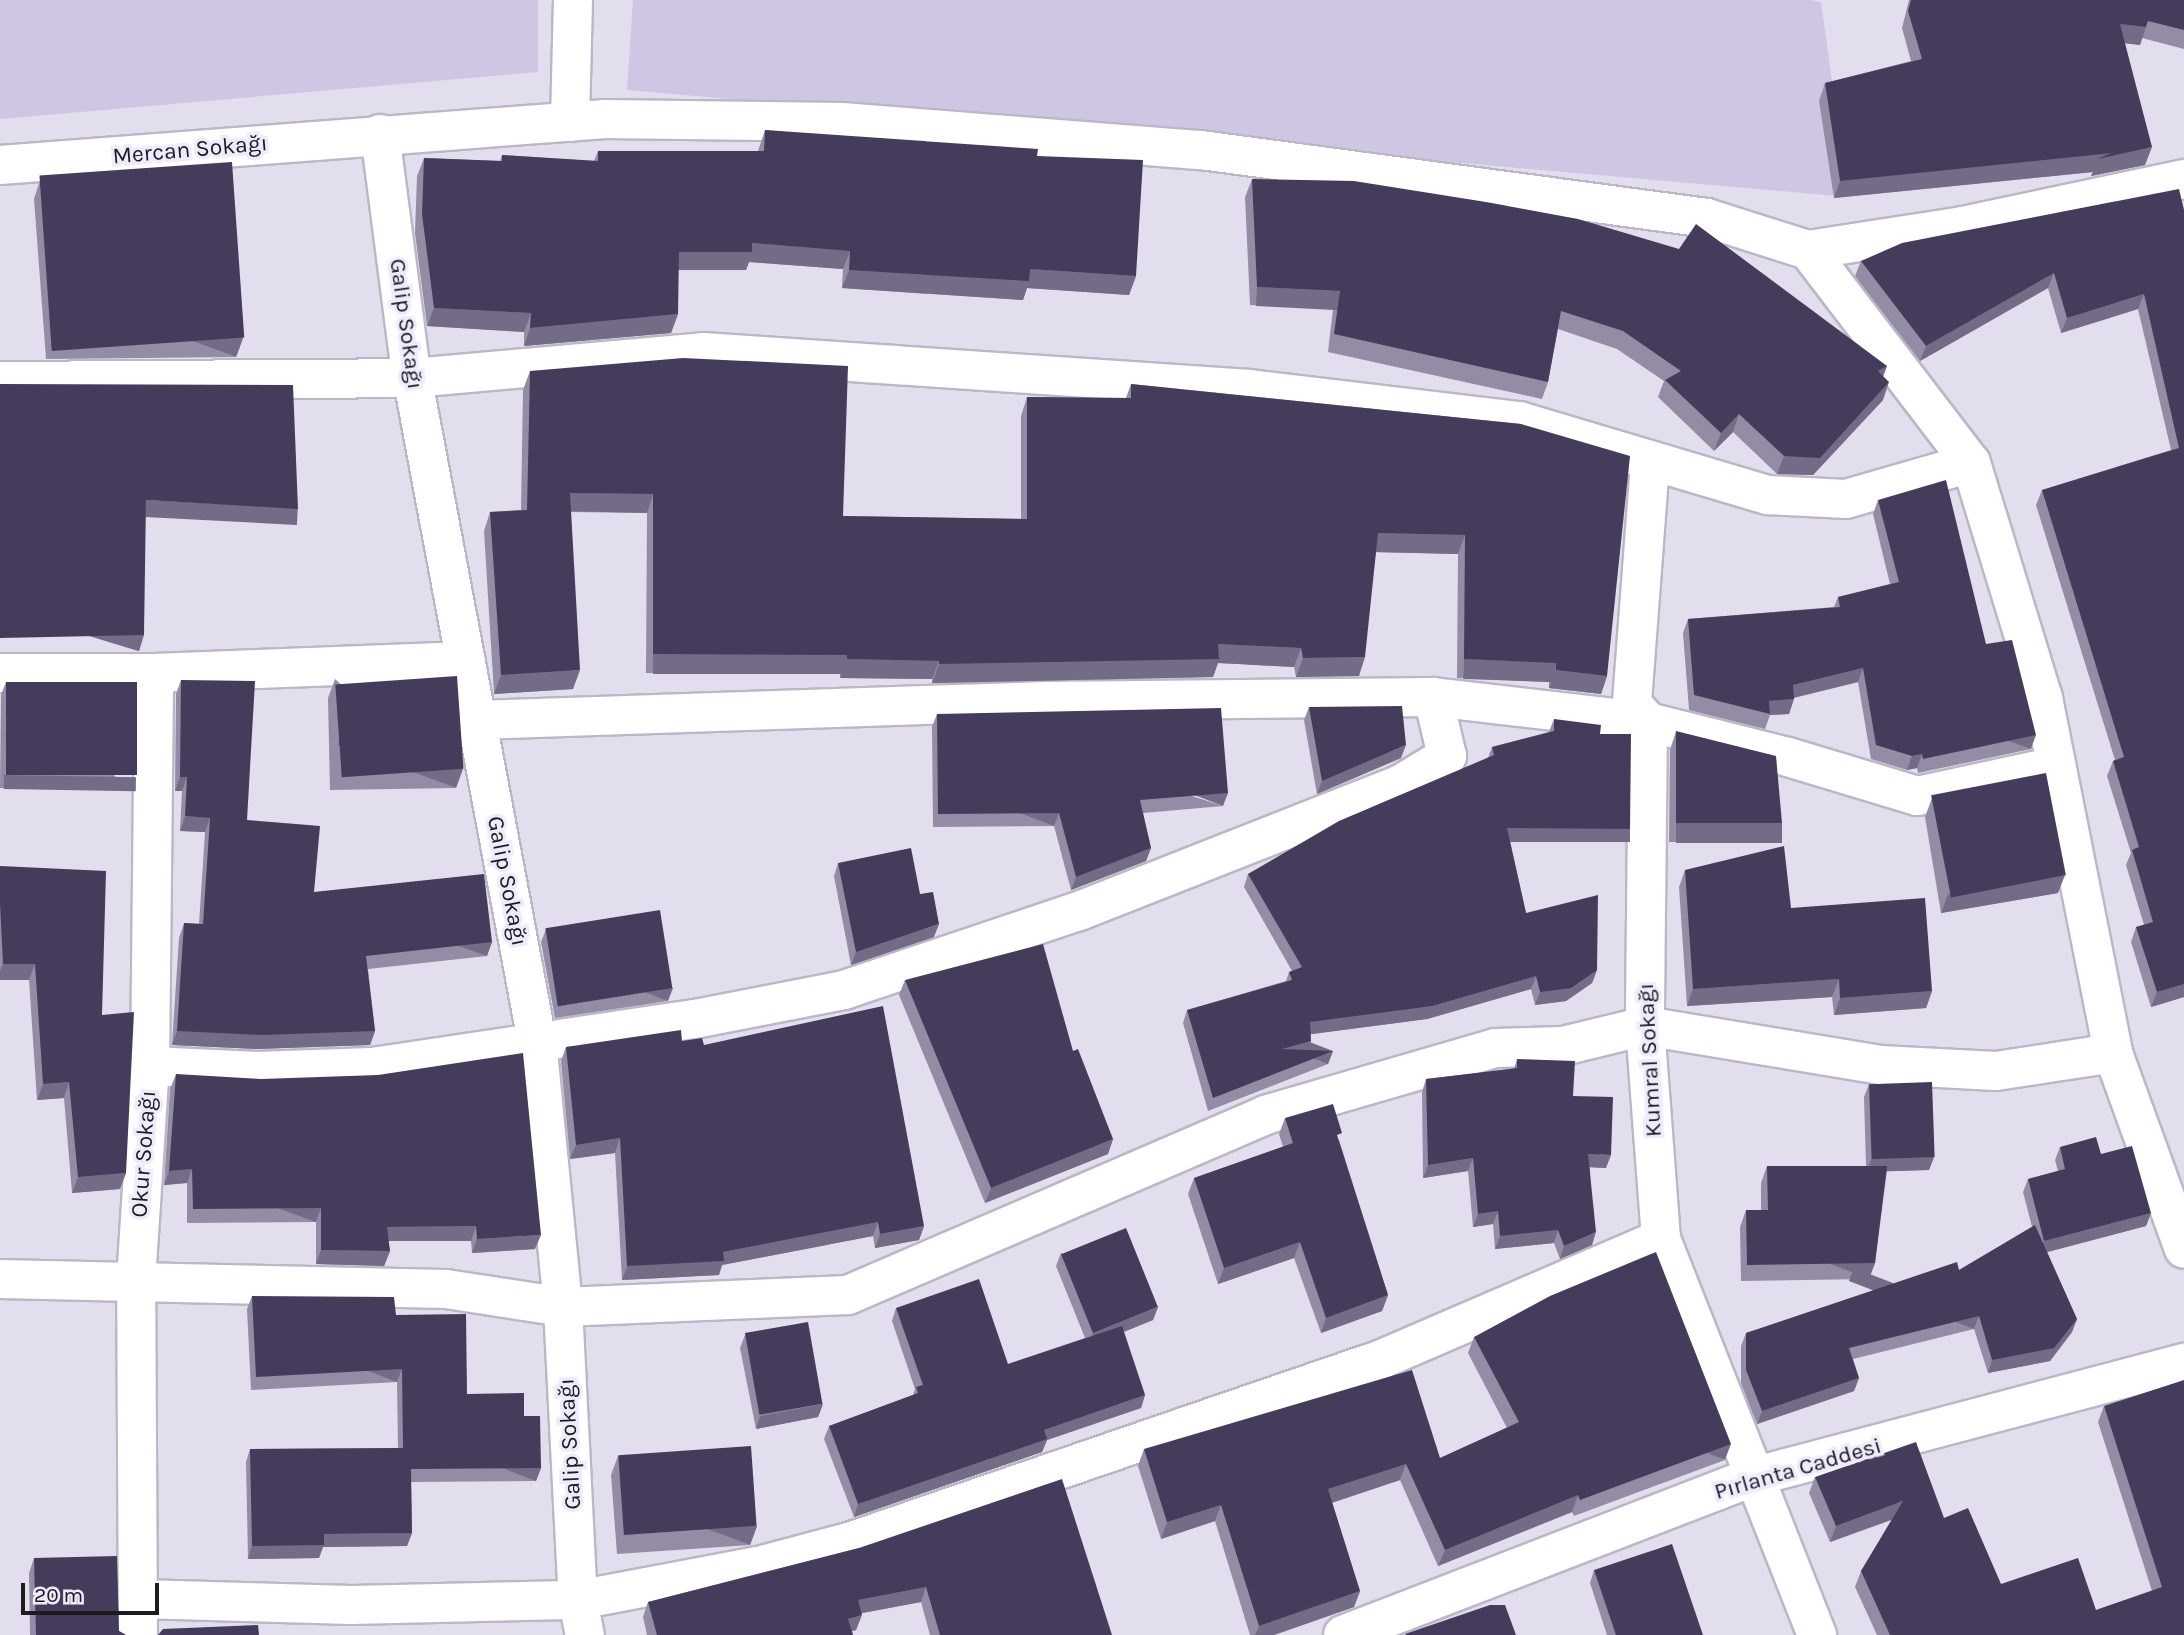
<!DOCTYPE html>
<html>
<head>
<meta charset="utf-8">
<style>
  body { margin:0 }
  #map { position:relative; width:2184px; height:1635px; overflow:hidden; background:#e2deee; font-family:Karla,sans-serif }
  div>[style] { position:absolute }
  .green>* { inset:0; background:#cfc6e4 }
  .roads { filter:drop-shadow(2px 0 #bbb7c7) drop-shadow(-2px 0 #bbb7c7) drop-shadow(0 2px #bbb7c7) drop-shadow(0 -2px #bbb7c7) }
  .minor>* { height:38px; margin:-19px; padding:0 19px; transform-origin:19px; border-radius:19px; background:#fff }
  .wall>* { inset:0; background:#948ca4 }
  .shaded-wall>* { inset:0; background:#746c87; transform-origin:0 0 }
  .building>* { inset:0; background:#453b5b; transform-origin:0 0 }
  span { translate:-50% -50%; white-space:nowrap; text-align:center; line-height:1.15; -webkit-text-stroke:7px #f0ebfc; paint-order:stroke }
  .street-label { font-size:23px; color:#1c1b21 }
  .scale { position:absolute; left:21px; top:1583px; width:138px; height:32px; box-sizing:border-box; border:4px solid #1c1b21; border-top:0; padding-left:9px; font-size:21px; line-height:24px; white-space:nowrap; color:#1c1b21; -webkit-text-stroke:5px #f0ebfc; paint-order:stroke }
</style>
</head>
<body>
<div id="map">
  <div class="green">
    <i style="clip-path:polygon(0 0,538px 0,538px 72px,0 119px)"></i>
    <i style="clip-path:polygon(633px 0,1811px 0,1821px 2px,1848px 197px,627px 90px)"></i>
  </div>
  <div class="roads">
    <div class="minor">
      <i style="left:570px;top:122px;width:122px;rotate:-88.6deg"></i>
      <i style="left:380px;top:134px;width:233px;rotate:82.6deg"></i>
      <i style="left:410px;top:365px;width:688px;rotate:79.36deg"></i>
      <i style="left:537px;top:1041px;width:267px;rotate:84.4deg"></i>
      <i style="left:563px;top:1307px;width:293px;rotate:87.1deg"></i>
      <i style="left:578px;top:1600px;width:36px;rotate:79deg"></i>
      <i style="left:0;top:165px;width:607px;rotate:-4.35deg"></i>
      <i style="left:605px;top:119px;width:237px;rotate:0.7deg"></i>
      <i style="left:842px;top:122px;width:360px;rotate:4.5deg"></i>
      <i style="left:1201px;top:150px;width:511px;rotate:7.65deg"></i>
      <i style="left:1707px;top:218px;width:106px;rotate:17.6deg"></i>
      <i style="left:1808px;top:250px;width:268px;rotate:52.6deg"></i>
      <i style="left:1971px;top:463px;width:246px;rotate:73deg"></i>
      <i style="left:2043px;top:698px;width:362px;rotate:78.8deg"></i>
      <i style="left:2113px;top:1053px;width:208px;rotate:70.1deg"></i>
      <i style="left:1808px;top:250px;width:157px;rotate:-8.8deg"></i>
      <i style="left:1963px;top:226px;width:226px;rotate:-12deg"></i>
      <i style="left:0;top:381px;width:413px;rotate:-0.4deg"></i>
      <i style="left:413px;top:378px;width:291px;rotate:-5.1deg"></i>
      <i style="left:703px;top:352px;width:548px;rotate:3.87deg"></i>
      <i style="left:1250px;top:389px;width:271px;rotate:6.8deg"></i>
      <i style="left:1519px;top:421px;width:260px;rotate:16.6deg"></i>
      <i style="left:1768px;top:495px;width:78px;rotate:2.9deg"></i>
      <i style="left:1846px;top:499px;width:130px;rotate:-16.1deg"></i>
      <i style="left:1650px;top:463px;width:242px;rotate:94.3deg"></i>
      <i style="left:1632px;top:704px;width:24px;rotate:48deg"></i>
      <i style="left:1648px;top:722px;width:304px;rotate:90.6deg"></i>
      <i style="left:1645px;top:1026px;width:214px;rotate:85.7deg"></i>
      <i style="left:1661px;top:1239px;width:426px;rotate:68.5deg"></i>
      <i style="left:0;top:673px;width:154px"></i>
      <i style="left:154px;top:673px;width:312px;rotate:-2.2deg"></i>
      <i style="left:477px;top:720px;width:570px;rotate:-1.91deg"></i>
      <i style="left:1047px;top:701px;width:386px;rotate:-0.6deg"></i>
      <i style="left:1433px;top:697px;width:216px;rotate:6.6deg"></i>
      <i style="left:1648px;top:722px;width:144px;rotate:14deg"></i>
      <i style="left:1788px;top:757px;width:135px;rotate:16.8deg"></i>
      <i style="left:1917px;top:796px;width:142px;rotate:-12.2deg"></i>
      <i style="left:150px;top:1066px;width:107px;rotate:2.7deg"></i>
      <i style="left:257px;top:1071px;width:115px;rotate:-2deg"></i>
      <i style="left:372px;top:1067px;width:327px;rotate:-8.5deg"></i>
      <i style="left:695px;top:1019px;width:152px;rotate:-11deg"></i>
      <i style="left:844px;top:990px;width:248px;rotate:-18.6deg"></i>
      <i style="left:1079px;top:911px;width:346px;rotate:-21.5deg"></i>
      <i style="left:1401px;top:784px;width:54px;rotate:-31.3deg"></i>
      <i style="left:1447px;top:756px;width:61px;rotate:-103.3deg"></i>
      <i style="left:0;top:1279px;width:446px;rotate:1.3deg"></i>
      <i style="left:446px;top:1289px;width:118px;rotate:8.7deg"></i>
      <i style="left:563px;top:1307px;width:285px;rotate:-2.4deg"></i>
      <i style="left:848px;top:1295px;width:454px;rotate:-23.3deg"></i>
      <i style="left:1265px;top:1115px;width:240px;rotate:-16.2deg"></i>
      <i style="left:1495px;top:1048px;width:68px;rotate:-1.7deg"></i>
      <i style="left:1563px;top:1046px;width:84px;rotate:-13.7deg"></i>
      <i style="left:1645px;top:1026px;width:239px;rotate:9.4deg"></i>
      <i style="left:1881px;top:1065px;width:115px;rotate:3deg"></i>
      <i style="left:1996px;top:1071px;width:118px;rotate:-8.7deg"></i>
      <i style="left:140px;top:1599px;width:211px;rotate:1.6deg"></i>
      <i style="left:351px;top:1605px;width:227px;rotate:-1.3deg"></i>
      <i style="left:578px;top:1600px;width:183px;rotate:-10.7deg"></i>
      <i style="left:758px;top:1566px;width:94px;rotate:-14.8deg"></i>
      <i style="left:849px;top:1542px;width:564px;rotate:-18.95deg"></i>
      <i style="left:1382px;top:1359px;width:304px;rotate:-23.3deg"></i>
      <i style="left:138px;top:1635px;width:354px;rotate:-90.3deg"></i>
      <i style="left:136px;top:1281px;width:215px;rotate:-86.3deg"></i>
      <i style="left:150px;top:1066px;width:393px;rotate:-89.4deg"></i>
      <i style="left:1343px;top:1635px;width:443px;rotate:-21.1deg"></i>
      <i style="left:1756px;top:1476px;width:443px;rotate:-14.8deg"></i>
    </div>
  </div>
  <div class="wall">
    <i style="clip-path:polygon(1909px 0,2184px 0,2184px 49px,2142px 38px,2140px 45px,2125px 43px,2145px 165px,2091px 176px,2093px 172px,1834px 198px,1819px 101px,1825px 83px,1911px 61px,1902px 28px)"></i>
    <i style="clip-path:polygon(765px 130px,1037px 156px,1136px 276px,1129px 295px,1027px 288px,1023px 300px,842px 288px,843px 269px,749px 262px,746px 270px,678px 270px,678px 314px,671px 333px,524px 346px,524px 332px,427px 326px,415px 233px,417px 176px,424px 158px,500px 161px,502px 155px,594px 161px,598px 151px,758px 151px)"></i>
    <i style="clip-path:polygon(1252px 179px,1887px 366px,1883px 377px,1883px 400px,1813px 475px,1777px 474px,1733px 432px,1714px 451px,1658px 397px,1664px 381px,1617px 349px,1558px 329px,1548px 382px,1542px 399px,1328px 352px,1333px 309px,1250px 305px,1245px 197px)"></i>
    <i style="clip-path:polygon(40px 180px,243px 338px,236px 357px,46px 359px,34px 199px)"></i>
    <i style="clip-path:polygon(2184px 210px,2184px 997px,2151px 1007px,2131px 942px,2136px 927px,2144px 925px,2126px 865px,2131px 853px,2107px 776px,2113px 761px,2115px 760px,2036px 505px,2042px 490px,2171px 450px,2138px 309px,2061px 333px,2048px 288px,1920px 361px,1855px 276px,1861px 261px)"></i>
    <i style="clip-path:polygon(530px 371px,843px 516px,1021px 519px,1021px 416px,1027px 397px,1126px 398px,1131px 384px,1521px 424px,1607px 676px,1601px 694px,1549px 688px,1549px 682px,1457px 678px,1458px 554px,1376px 552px,1359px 676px,1296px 677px,1294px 667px,1218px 663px,1213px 677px,932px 683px,932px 679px,840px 678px,840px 674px,646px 673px,647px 513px,571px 512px,573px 689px,494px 694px,484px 531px,490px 512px,521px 510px,523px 390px)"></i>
    <i style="clip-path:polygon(1878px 500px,1986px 644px,2031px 749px,1918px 773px,1917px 768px,1907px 770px,1871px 759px,1858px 682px,1794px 698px,1789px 714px,1770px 715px,1765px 729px,1689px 710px,1683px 633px,1688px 619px,1834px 607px,1838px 597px,1890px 584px,1873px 514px)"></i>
    <i style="clip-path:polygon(335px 679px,456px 788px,330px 790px,328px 698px)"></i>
    <i style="clip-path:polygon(181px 680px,247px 820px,314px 892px,492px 942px,487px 956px,368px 969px,375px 1031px,370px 1045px,257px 1049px,172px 1045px,179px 938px,184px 923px,199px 924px,205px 832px,180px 831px,182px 791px,175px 791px,176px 694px)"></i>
    <i style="clip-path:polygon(6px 682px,131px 790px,0 788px,1px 695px)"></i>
    <i style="clip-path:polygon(1309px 707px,1401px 758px,1317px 794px,1304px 720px)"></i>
    <i style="clip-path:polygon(937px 714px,1223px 806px,1143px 813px,1151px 848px,1146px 861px,1071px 890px,1054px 826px,933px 827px,932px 727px)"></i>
    <i style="clip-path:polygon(1554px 719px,1600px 734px,1630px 829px,1625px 842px,1510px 841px,1526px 913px,1597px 970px,1592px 983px,1566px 1001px,1535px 1005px,1531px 989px,1427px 1019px,1311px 1034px,1307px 1050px,1333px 1051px,1328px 1064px,1208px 1111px,1183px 1023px,1187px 1010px,1286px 981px,1289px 972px,1292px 971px,1244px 887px,1248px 874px,1488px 758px,1492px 747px,1549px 732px)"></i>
    <i style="clip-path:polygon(1676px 731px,1776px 842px,1669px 842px,1670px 750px)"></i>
    <i style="clip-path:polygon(1932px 798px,2058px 893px,1941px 913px,1925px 817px)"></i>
    <i style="clip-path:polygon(838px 863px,934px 937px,851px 965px,834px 876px)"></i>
    <i style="clip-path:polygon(0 866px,102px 1015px,126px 1173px,120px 1189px,72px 1193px,64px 1098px,37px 1100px,29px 980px,0 980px)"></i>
    <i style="clip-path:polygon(1685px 870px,1791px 908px,1932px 991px,1926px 1008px,1834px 1015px,1832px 997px,1687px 1006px,1679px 887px)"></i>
    <i style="clip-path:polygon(546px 929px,668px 1001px,555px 1018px,541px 942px)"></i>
    <i style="clip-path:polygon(905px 980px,1073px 1051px,1113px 1139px,1108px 1154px,985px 1203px,899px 995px)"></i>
    <i style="clip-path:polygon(682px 1041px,704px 1045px,924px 1226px,919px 1240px,875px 1248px,873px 1236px,722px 1265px,719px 1275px,622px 1280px,615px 1153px,570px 1159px,561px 1061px,566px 1047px)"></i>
    <i style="clip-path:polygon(1517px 1059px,1573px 1096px,1606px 1168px,1590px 1167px,1592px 1245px,1560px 1259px,1554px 1243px,1495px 1249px,1493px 1224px,1473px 1227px,1468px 1171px,1423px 1178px,1422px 1092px,1426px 1079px,1514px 1069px)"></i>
    <i style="clip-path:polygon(176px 1074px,535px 1249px,472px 1253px,471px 1241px,388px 1241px,390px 1251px,384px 1266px,316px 1264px,316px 1222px,187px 1223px,187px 1183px,164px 1185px,170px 1089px)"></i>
    <i style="clip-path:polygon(1869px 1084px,1934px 1157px,1929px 1170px,1887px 1171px,1875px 1263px,1869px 1279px,1741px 1281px,1740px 1227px,1746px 1210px,1761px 1210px,1761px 1183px,1767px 1166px,1866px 1166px,1864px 1097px)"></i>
    <i style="clip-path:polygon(1285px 1118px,1339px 1140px,1388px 1295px,1382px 1311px,1321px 1333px,1294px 1258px,1218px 1284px,1188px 1194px,1194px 1178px,1283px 1147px,1279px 1134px)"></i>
    <i style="clip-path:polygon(2060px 1147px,2101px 1154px,2151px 1213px,2146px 1226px,2047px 1252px,2077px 1319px,2072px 1332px,2050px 1361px,1988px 1373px,1974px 1329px,1853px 1359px,1859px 1378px,1854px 1391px,1757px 1424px,1741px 1383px,1741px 1346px,1746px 1333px,1959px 1270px,2032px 1227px,2023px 1192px,2028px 1179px,2058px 1171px,2055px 1160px)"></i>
    <i style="clip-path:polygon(1061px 1253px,1158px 1307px,1153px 1320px,1124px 1332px,1145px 1395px,1141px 1408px,1047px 1440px,1042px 1452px,854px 1517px,824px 1439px,829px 1426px,913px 1395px,915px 1389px,892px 1321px,896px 1308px,1008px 1364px,1085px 1338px,1056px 1266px)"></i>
    <i style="clip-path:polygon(252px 1296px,396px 1315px,467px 1394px,524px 1416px,541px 1468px,536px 1481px,411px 1482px,412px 1533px,407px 1546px,323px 1547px,319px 1558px,248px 1559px,246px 1462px,250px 1449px,398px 1448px,397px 1382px,251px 1390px,247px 1309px)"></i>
    <i style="clip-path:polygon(745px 1335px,823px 1404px,818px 1417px,756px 1429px,740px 1348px)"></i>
    <i style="clip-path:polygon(1474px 1337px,1725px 1460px,1574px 1516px,1572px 1512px,1438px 1566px,1400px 1480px,1332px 1503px,1360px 1591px,1354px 1607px,1274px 1635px,1250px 1635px,1215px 1521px,1161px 1539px,1138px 1466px,1144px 1449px,1440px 1458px,1507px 1428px,1468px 1353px)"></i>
    <i style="clip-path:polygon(2104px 1406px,2184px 1635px,1877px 1635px,1855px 1587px,1861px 1571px,1892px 1519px,1830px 1542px,1809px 1493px,1815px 1477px,1944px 1518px,2001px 1584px,2096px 1610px,2152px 1591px,2098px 1422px)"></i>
    <i style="clip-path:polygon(618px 1456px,757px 1526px,750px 1545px,617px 1554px,611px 1475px)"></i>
    <i style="clip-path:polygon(859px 1548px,1112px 1635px,930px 1635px,921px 1602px,862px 1613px,856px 1630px,852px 1631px,853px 1635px,647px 1635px,643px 1617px,648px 1602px)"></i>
    <i style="clip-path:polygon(34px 1558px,119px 1631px,126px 1635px,30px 1635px,29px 1573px)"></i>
    <i style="clip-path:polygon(1594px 1570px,1703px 1635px,1607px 1635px,1590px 1583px)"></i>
  </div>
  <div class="shaded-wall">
    <i style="clip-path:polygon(2120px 24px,2146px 27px,2140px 45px,2114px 42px)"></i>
    <i style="clip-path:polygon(2152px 147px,2145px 165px,2091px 176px,2093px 172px,1834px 198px,1840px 181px)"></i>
    <i style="clip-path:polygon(752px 243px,850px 251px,843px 269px,749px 262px,746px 270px,672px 270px,679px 252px)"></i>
    <i style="clip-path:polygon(1030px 269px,1136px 276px,1129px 295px,1027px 288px,1023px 300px,842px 288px,849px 270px)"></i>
    <i style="clip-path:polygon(2054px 273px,2048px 288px,1920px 361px,1926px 346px)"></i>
    <i style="left:1257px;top:287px;width:83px;height:19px;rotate:3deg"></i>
    <i style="clip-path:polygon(2144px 294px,2138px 309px,2061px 333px,2067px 318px)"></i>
    <i style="clip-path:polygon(434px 308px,531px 313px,524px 332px,427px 326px)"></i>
    <i style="clip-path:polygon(678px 314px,671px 333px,524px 346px,530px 328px)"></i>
    <i style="left:243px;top:338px;width:20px;height:191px;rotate:110deg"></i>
    <i style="clip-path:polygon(1887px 366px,1880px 384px,1878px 371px)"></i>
    <i style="clip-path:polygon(1889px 382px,1883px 400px,1813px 475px,1777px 474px,1784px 456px)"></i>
    <i style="clip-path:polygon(1739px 414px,1733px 432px,1714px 451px,1721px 433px)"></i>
    <i style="clip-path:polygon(570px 493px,653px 494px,647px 513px,563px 511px)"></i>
    <i style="left:146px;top:500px;width:152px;height:17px;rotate:3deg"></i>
    <i style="clip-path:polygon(1378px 533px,1465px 535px,1458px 554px,1371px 552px)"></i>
    <i style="left:144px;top:635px;width:17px;height:144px;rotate:107deg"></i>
    <i style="clip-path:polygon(1218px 644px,1301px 648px,1294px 667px,1218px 663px,1213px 677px,932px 683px,939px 664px)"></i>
    <i style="left:653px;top:654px;width:194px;height:20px"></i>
    <i style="clip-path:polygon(1365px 657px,1359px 676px,1296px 677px,1303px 658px)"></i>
    <i style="clip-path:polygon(847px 659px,939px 661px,932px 679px,840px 678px)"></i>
    <i style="left:1464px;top:659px;width:92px;height:20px;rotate:2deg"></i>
    <i style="clip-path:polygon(1863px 668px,1858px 682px,1788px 699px,1793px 685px)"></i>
    <i style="clip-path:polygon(580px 670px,573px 689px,494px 694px,501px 675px)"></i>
    <i style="clip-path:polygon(1556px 670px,1607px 676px,1601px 694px,1549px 688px)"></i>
    <i style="clip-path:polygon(1794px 699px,1789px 714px,1770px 715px,1769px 701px)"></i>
    <i style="left:2036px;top:735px;width:15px;height:116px;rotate:110deg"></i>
    <i style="clip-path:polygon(1406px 745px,1401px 758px,1317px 794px,1322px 781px)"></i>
    <i style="clip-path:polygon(1922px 754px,1917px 768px,1907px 770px,1912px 756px)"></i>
    <i style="left:463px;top:769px;width:20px;height:126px;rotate:110deg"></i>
    <i style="left:4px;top:775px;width:132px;height:14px;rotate:1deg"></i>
    <i style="clip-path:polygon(180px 777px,187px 777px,182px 791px,175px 791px)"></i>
    <i style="left:1228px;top:793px;width:14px;height:88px;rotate:111deg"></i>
    <i style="left:1059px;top:813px;width:14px;height:121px;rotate:111deg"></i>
    <i style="clip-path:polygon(185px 816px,210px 818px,205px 832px,180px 831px)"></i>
    <i style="left:1676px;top:823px;width:106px;height:20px"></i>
    <i style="left:1507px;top:828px;width:123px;height:14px"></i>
    <i style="clip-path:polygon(1151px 848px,1146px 861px,1071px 890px,1076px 877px)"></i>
    <i style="clip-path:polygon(2065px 875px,2058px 893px,1941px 913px,1948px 894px)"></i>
    <i style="clip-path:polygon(939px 924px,934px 937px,851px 965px,856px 952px)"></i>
    <i style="left:492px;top:942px;width:15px;height:127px;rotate:110deg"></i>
    <i style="clip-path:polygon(3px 964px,35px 964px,29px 980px,0 980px,0 971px)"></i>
    <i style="clip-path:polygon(1597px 970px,1592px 983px,1566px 1001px,1535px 1005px,1540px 992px)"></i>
    <i style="clip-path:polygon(1536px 976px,1531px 989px,1427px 1019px,1305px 1035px,1310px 1022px)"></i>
    <i style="clip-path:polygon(1839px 979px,1832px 997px,1687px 1006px,1693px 989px)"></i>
    <i style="clip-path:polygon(2184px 984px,2184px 997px,2151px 1007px,2157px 992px)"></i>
    <i style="left:673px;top:988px;width:14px;height:114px;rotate:111deg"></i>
    <i style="clip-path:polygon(1932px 991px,1926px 1008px,1834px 1015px,1840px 998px)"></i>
    <i style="clip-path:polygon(177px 1031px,375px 1031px,370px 1045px,257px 1049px,172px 1045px)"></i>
    <i style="clip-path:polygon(1311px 1041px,1306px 1054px,1282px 1049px)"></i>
    <i style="left:1333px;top:1051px;width:14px;height:129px;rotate:111deg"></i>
    <i style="clip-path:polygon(69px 1082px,64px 1098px,37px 1100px,43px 1084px)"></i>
    <i style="clip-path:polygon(620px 1138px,615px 1153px,570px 1159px,576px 1145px)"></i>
    <i style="clip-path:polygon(1113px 1139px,1108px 1154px,985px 1203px,991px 1188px)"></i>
    <i style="clip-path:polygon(1588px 1154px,1611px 1155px,1606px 1168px,1584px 1167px)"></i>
    <i style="clip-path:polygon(1934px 1157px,1929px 1170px,1867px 1172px,1871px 1159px)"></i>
    <i style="clip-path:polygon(1473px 1158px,1468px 1171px,1423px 1178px,1428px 1165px)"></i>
    <i style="clip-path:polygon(192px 1169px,187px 1183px,164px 1185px,169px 1171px)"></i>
    <i style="clip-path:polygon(126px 1173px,120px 1189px,72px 1193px,78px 1177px)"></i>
    <i style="left:321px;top:1208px;width:15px;height:128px;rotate:110deg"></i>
    <i style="clip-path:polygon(1498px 1211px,1493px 1224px,1473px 1227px,1478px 1214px)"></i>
    <i style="clip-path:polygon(2151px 1213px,2146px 1226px,2040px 1254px,2044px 1241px)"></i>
    <i style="clip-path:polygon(878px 1222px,873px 1236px,722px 1265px,719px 1275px,622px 1280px,627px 1266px,723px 1252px)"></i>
    <i style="clip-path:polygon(476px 1226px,471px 1241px,382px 1241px,387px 1227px)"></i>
    <i style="clip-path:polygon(924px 1226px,919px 1240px,875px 1248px,880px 1234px)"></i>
    <i style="clip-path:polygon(1558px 1230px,1554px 1243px,1495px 1249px,1500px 1236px)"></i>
    <i style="clip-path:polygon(1596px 1232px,1592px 1245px,1560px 1259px,1564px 1246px)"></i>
    <i style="clip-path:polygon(541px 1235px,535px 1249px,472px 1253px,477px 1239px)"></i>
    <i style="clip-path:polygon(1300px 1242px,1294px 1258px,1218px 1284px,1224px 1268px)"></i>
    <i style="clip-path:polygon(321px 1250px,390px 1251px,384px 1266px,316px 1264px)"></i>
    <i style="left:1875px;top:1263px;width:17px;height:128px;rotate:111deg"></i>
    <i style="clip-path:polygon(1388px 1295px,1382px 1311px,1321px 1333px,1326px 1318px)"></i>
    <i style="clip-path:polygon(1158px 1307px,1153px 1320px,1088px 1346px,1093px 1333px)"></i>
    <i style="left:1979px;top:1316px;width:14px;height:134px;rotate:111deg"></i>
    <i style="clip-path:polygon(2077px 1319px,2072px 1332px,2050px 1361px,1988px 1373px,1992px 1360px)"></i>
    <i style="left:402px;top:1369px;width:14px;height:146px;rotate:111deg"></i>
    <i style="clip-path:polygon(1859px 1378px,1854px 1391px,1757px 1424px,1762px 1411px)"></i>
    <i style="clip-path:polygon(1145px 1395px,1141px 1408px,1047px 1440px,1042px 1452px,854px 1517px,858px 1504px,1044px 1430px)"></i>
    <i style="clip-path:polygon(823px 1404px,818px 1417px,756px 1429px,760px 1416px)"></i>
    <i style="left:1731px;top:1444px;width:17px;height:161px;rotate:111deg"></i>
    <i style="clip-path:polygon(1406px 1464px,1400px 1480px,1322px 1506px,1328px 1489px)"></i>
    <i style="left:541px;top:1468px;width:14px;height:130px;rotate:111deg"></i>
    <i style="clip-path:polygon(1578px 1495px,1572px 1512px,1438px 1566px,1445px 1550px)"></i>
    <i style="clip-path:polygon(1903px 1501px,1897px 1518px,1830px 1542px,1836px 1526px)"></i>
    <i style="clip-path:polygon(1221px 1505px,1215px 1521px,1161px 1539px,1167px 1522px)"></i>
    <i style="left:757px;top:1526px;width:20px;height:133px;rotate:110deg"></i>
    <i style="clip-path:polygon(412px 1533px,407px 1546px,323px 1547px,319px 1558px,248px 1559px,252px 1546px,324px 1534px)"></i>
    <i style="clip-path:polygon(926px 1587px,921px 1602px,852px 1615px,858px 1600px)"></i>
    <i style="clip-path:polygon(1360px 1591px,1354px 1607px,1274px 1635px,1255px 1635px,1259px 1626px)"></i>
    <i style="clip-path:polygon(862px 1615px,856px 1630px,842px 1634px,848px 1619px)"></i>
  </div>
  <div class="building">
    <i style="clip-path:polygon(1911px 0,2184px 0,2184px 30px,2148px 21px,2146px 27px,2120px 24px,2152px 147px,2097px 159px,2112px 153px,1840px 181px,1825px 83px,1922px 59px,1908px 11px)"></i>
    <i style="clip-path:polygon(765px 130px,1038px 149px,1037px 156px,1143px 160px,1136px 276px,1030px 269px,1029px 281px,849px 270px,850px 251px,752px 243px,752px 252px,679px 252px,678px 314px,530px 328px,531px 313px,434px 308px,422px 214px,424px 158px,502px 161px,502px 155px,598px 161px,598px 151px,764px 151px)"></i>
    <i style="left:232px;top:162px;width:176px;height:193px;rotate:86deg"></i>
    <i style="clip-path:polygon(1252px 179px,1354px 181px,1486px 202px,1578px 219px,1679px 249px,1696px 224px,1887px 366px,1878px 371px,1889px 382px,1820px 458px,1784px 456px,1739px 414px,1721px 433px,1665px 380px,1681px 371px,1623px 331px,1561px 311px,1548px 382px,1334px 334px,1340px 291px,1257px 287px)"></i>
    <i style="clip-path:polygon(2179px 189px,2184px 210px,2184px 984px,2157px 992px,2136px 927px,2153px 922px,2132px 850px,2139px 847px,2113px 761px,2124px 757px,2042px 490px,2179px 448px,2144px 294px,2067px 318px,2054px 273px,1926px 346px,1861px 261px,1902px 243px)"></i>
    <i style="clip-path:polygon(683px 358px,848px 366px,843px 516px,1027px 519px,1027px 397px,1131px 398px,1131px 384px,1521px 424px,1630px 456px,1607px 676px,1556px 670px,1556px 663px,1464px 659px,1465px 535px,1378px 533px,1365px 657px,1303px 658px,1301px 648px,1218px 644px,1219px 659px,939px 664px,939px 661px,847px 659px,847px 655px,653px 654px,653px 494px,570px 493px,580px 670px,501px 675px,490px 512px,527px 510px,530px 371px)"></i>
    <i style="clip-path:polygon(0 384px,293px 385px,298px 509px,146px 500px,144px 635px,0 638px)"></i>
    <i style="clip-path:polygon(1946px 480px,1986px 644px,2012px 640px,2036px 735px,1923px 759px,1922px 754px,1912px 756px,1876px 745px,1863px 668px,1793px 685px,1794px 699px,1769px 701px,1770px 714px,1694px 695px,1688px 619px,1840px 607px,1838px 597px,1899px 582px,1878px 500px)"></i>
    <i style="left:457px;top:676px;width:93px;height:122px;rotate:86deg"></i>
    <i style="clip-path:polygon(181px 680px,255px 681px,247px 820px,320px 826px,314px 892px,484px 874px,492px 942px,366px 956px,375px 1031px,262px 1035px,177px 1031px,184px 923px,203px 924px,210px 818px,185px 816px,187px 777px,180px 777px)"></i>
    <i style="left:6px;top:682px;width:131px;height:93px"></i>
    <i style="clip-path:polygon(1402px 706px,1406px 745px,1322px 781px,1309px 707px)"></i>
    <i style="clip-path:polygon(1221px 708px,1228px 793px,1140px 800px,1151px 848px,1076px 877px,1059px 813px,938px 814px,937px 714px)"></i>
    <i style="clip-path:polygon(1554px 719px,1601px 725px,1600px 734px,1631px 734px,1630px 829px,1507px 828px,1526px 913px,1598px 895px,1597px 970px,1571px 988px,1540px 992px,1536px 976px,1432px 1006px,1310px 1022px,1311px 1041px,1282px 1049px,1333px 1051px,1213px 1098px,1187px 1010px,1292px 980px,1289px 972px,1302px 967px,1248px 874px,1339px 821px,1494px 755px,1492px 747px,1554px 731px)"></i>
    <i style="clip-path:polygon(1676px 731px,1776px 756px,1782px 823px,1676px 823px)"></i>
    <i style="left:2046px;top:773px;width:104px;height:117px;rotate:79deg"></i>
    <i style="clip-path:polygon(1784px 846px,1791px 908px,1925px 898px,1932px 991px,1840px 998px,1839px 979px,1693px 989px,1685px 870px)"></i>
    <i style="clip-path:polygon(911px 848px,920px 894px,933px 892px,939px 924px,856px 952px,838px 863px)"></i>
    <i style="clip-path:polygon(0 866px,106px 871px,102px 1015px,134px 1012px,126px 1173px,78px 1177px,69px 1082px,43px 1084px,35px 964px,3px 964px,0 903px)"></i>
    <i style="left:660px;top:910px;width:79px;height:116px;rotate:81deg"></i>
    <i style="clip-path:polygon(1043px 944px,1073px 1051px,1078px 1049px,1113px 1139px,991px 1188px,905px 980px)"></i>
    <i style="clip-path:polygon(883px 1006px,924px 1226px,880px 1234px,878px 1222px,723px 1252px,724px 1261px,627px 1266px,620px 1138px,576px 1145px,566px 1047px,681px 1030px,682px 1041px,702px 1038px,704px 1045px)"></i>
    <i style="clip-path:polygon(523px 1053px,541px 1235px,477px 1239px,476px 1226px,387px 1227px,390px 1251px,321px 1250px,321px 1208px,193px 1209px,192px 1169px,169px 1171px,176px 1074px,261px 1079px,378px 1075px)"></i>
    <i style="clip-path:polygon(1517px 1059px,1575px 1061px,1573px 1096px,1613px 1097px,1611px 1155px,1588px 1154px,1596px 1232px,1564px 1246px,1558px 1230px,1500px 1236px,1498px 1211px,1478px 1214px,1473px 1158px,1428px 1165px,1426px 1079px,1517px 1068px)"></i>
    <i style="left:1932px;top:1082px;width:75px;height:63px;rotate:88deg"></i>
    <i style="clip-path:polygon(1333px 1104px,1342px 1133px,1337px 1135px,1388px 1295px,1326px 1318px,1300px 1242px,1224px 1268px,1194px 1178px,1293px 1143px,1285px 1118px)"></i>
    <i style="clip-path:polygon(2096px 1137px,2101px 1154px,2132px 1146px,2151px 1213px,2044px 1241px,2028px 1179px,2065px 1169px,2060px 1147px)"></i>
    <i style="clip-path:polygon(1767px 1166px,1887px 1166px,1875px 1263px,1747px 1265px,1746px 1210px,1768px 1210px)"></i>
    <i style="clip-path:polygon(2035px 1225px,2077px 1319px,2054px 1348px,1992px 1360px,1979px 1316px,1849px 1348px,1859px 1378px,1762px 1411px,1746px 1370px,1746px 1333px,1957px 1262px,1959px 1270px)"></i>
    <i style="left:1126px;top:1228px;width:85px;height:70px;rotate:68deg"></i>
    <i style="clip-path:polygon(1656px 1252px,1731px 1444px,1580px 1500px,1578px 1495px,1445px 1550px,1406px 1464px,1328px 1489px,1360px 1591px,1259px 1626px,1221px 1505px,1167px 1522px,1144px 1449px,1412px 1370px,1440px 1458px,1519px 1422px,1474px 1337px,1550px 1296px)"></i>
    <i style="clip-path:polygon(979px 1279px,1008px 1364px,1122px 1326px,1145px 1395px,1044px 1430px,1047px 1439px,858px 1504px,829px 1426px,918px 1393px,916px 1387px,923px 1385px,896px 1308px)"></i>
    <i style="clip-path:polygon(252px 1296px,394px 1297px,396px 1315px,466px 1314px,467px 1394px,524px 1393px,524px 1416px,540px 1416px,541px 1468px,411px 1469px,412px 1533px,324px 1534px,324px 1545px,252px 1546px,250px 1449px,403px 1448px,402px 1369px,256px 1377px)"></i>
    <i style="left:808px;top:1322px;width:83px;height:64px;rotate:80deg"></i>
    <i style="clip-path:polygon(2184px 1380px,2184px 1635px,1890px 1635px,1861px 1571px,1903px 1501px,1836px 1526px,1815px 1477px,1916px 1442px,1944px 1518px,1968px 1508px,2001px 1584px,2078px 1558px,2096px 1610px,2162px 1587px,2104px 1406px)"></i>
    <i style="left:751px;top:1446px;width:80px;height:133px;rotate:86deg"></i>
    <i style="clip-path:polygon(1062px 1479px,1112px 1635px,940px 1635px,926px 1587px,858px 1600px,862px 1615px,848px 1619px,853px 1635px,657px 1635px,648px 1602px,859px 1548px)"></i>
    <i style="clip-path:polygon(1672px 1544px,1703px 1635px,1616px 1635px,1594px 1570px)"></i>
    <i style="clip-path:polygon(117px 1556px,119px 1631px,126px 1635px,36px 1635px,34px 1558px)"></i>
    <i style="clip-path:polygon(1490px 1605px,1505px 1605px,1516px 1635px,1406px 1635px,1405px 1634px)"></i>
    <i style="clip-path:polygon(258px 1625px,259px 1635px,158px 1635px,163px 1629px)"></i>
  </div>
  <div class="street-label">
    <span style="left:190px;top:150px;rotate:-5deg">Mercan Sokağı</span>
    <span style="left:406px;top:324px;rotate:82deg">Galip Sokağı</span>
    <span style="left:507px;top:881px;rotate:79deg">Galip Sokağı</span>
    <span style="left:1650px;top:1060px;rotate:-93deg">Kumral Sokağı</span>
    <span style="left:144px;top:1154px;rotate:-86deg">Okur Sokağı</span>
    <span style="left:570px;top:1444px;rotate:-93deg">Galip Sokağı</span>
    <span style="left:1798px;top:1469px;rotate:-16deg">Pırlanta Caddesi</span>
  </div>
  <div class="scale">20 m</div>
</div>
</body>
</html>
